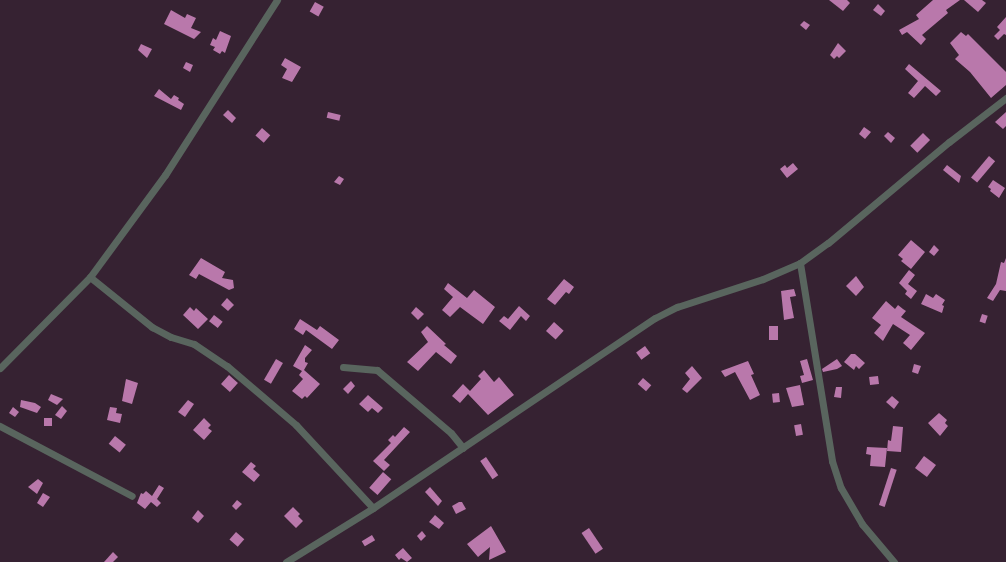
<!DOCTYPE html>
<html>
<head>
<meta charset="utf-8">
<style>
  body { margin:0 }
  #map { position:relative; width:1006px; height:562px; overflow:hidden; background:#362232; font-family:"Work Sans",sans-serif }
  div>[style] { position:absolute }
  .building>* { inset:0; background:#b978ab; transform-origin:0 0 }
  .minor>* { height:7px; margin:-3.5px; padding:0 3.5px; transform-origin:3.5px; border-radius:3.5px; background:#59655e }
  span { translate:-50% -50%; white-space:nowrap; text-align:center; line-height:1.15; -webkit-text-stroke:5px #180f16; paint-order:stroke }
</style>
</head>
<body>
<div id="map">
  <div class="building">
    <i style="clip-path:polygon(829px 0,847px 0,850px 3px,843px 11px)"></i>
    <i style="clip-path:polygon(933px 0,960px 0,946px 10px,948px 13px,922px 35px,926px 39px,921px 45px,907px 32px,902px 35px,899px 30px,919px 19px,916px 15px)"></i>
    <i style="clip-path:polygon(964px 0,982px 0,986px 3px,978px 12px)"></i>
    <i style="left:315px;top:2px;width:10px;height:11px;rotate:29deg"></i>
    <i style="clip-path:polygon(878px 4px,885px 11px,881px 16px,873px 10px)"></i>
    <i style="clip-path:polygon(171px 10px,185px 18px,187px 14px,196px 18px,191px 28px,201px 32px,194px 39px,164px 24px)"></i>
    <i style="clip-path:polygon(1006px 17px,1006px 35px,1004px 34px,998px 40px,994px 36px,1000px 30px,997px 27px)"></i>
    <i style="clip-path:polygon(804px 21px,810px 25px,806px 30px,800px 25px)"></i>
    <i style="clip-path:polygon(220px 31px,231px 36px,225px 53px,222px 51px,220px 54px,213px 50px,215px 47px,210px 45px,213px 38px,216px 40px)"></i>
    <i style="clip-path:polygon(961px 32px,966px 36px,968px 34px,1006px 72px,1006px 85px,991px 98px,970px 72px,955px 59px,959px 55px,950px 43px)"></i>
    <i style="clip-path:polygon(838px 43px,846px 51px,839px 58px,837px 56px,834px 59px,830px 55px)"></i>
    <i style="clip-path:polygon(141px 44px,152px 49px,147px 58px,138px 50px)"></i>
    <i style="clip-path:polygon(285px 58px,301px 67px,292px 82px,282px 78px,287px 69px,281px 65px)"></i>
    <i style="clip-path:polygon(186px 62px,193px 65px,190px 72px,183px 68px)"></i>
    <i style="clip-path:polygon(909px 64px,941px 91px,936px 96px,925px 86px,914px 98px,908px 93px,918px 81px,905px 69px)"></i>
    <i style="clip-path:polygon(159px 89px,171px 99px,174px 95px,179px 98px,178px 100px,184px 104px,181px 110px,154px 96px)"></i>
    <i style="clip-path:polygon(228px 110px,236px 118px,232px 123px,223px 115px)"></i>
    <i style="left:328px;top:112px;width:13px;height:6px;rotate:13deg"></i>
    <i style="clip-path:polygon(1006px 112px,1006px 126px,1003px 129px,995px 122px)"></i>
    <i style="clip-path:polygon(864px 127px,871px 132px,865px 139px,859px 134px)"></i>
    <i style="left:262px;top:128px;width:11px;height:10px;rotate:41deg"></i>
    <i style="clip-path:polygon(888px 132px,895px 138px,891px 143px,884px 136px)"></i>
    <i style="left:923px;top:133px;width:10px;height:18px;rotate:45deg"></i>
    <i style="left:989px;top:156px;width:8px;height:28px;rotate:40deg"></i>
    <i style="clip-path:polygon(793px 163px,798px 169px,787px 178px,780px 169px,785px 165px,787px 168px)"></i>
    <i style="clip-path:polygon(947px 165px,961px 176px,959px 183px,943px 170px)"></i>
    <i style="clip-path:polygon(339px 176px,344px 179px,340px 185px,334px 182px)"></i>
    <i style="clip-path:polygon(993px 180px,1005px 188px,999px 198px,990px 191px,991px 189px,988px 187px)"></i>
    <i style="clip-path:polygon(911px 240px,925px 252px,911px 269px,901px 261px,903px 259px,898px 255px)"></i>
    <i style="clip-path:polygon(934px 245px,939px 250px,934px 256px,929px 252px)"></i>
    <i style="clip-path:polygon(201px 258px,225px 272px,222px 278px,233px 280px,234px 288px,229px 290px,199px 274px,196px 279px,189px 275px)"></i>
    <i style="clip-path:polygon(1006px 258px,1006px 291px,1000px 290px,993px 301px,987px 298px,996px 284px,1001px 262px,1004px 263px)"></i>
    <i style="clip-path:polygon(909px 270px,915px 275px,908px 284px,917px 291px,911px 299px,905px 294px,907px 291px,899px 283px)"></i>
    <i style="clip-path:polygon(856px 276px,864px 287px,856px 296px,846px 286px)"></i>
    <i style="clip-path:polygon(564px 279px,574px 287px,569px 294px,566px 292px,555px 305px,547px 299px)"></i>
    <i style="clip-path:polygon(448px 283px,467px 298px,474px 290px,495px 307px,483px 324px,460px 307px,450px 317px,442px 310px,453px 297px,444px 289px)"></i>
    <i style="clip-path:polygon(794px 289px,796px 296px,790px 297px,794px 318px,784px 320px,781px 291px)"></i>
    <i style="clip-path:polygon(926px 294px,933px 298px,936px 294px,945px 300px,942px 305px,944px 306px,942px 313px,921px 304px)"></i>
    <i style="clip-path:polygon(227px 298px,234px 305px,228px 311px,221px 305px)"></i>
    <i style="clip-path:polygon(886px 301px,895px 309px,898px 305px,903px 309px,906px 311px,901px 317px,925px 333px,911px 350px,903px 343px,910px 335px,893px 324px,883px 341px,874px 333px,881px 325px,872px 318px)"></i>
    <i style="clip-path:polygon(519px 306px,530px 316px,526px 321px,521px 316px,510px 330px,499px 321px,504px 316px,508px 319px)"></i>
    <i style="clip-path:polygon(190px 307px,194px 311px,196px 308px,208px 319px,198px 329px,183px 315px)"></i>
    <i style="clip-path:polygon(416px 307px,424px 314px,418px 320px,411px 313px)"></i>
    <i style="left:982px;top:314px;width:6px;height:8px;rotate:18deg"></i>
    <i style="left:214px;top:315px;width:11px;height:8px;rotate:38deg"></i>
    <i style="clip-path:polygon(300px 319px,317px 330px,320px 326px,339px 340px,332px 349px,306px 330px,303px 335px,294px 329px)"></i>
    <i style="left:554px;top:322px;width:13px;height:12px;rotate:42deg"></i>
    <i style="clip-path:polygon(427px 326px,446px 344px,444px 345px,457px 356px,451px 364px,436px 352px,418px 371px,407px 362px,428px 342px,421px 332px)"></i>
    <i style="left:769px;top:326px;width:9px;height:14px"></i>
    <i style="clip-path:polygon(305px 345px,312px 350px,305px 358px,305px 362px,308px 363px,304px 370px,320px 384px,307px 398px,305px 396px,302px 399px,292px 391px,303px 379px,299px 375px,302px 371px,293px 366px)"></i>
    <i style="left:645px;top:346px;width:9px;height:11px;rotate:54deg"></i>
    <i style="clip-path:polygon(851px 354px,855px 354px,865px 363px,859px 369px,856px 366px,854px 370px,844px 362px)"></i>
    <i style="left:276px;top:359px;width:8px;height:24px;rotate:30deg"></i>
    <i style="clip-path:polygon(807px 359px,813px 380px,802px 383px,800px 376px,804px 375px,800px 361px)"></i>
    <i style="clip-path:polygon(837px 359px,842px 366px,837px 369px,823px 372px,822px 369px)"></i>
    <i style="clip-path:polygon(748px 361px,754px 374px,751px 375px,760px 395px,750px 400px,735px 372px,725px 377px,721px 371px)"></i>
    <i style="clip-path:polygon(914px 364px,921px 366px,918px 374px,912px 372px)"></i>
    <i style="clip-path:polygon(692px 366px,702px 378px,687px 393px,682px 389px,690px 379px,685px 373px)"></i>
    <i style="clip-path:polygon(484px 370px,494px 382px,499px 377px,514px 395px,488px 415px,468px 394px,460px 403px,452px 396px,463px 384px,470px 391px,481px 379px,478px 376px)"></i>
    <i style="left:229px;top:375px;width:12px;height:12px;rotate:42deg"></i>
    <i style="left:878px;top:376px;width:8px;height:9px;rotate:83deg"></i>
    <i style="left:643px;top:378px;width:11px;height:8px;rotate:41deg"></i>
    <i style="clip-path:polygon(126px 379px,138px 383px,132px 404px,122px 401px)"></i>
    <i style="clip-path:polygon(351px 381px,355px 386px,348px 394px,343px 389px)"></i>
    <i style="clip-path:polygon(800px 385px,804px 405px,792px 407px,786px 388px)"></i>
    <i style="clip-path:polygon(836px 387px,842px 387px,841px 398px,834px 397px)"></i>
    <i style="left:779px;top:393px;width:9px;height:7px;rotate:84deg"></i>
    <i style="clip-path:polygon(51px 394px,63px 399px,57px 405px,48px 400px)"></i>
    <i style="clip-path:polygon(368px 395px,383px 408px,378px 413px,372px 408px,368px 412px,359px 404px)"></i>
    <i style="clip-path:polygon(892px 396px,899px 402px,894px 409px,886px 402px)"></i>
    <i style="clip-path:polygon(21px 400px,35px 403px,41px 407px,37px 413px,20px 407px)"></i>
    <i style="clip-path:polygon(188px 400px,194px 404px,185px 417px,178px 412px)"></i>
    <i style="clip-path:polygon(62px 406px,67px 411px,61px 419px,55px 415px)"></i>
    <i style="clip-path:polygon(13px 407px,19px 412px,15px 417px,9px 413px)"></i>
    <i style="clip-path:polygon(110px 407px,117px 408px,116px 413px,122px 414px,120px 423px,107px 420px)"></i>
    <i style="clip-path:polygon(939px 413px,947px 420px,945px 423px,948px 426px,940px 436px,928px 423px)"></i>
    <i style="left:44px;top:418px;width:8px;height:8px"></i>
    <i style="clip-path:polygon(204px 418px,211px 425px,208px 428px,212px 431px,204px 440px,193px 430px)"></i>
    <i style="left:801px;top:424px;width:11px;height:7px;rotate:80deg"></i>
    <i style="clip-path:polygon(893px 426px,903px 427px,901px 452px,887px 451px,888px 440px,891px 441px)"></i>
    <i style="clip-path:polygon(404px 427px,410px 432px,384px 460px,390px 465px,384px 471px,373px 461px,391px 443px,388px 440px,393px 435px,395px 437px)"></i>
    <i style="left:115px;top:436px;width:14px;height:10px;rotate:39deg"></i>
    <i style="clip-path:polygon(867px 447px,887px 448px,885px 467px,870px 466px,871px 455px,866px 454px)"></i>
    <i style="left:924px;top:456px;width:15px;height:15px;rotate:37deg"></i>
    <i style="left:486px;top:457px;width:22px;height:7px;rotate:56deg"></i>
    <i style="clip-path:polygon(251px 462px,256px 466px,253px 469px,260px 475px,254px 482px,242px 472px)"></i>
    <i style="left:891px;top:468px;width:6px;height:39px;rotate:18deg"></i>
    <i style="left:383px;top:472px;width:11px;height:21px;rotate:41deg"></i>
    <i style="clip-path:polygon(38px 479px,43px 483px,37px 494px,28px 487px)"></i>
    <i style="clip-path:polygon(159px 485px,164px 488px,157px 499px,161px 503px,157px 507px,151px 502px,145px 509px,137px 503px,141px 493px,143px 494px,146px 491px,152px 496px)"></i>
    <i style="clip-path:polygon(430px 487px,442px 501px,438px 506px,425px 492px)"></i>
    <i style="clip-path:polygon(43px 493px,50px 497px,43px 507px,37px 503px)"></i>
    <i style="clip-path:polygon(237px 500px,242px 504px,236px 510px,232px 506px)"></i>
    <i style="clip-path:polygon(459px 502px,462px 502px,466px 509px,456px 514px,452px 506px)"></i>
    <i style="clip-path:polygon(293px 507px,300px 514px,298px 516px,303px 521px,296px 528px,284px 516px)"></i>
    <i style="clip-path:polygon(198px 510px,204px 516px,198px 523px,192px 518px)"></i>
    <i style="clip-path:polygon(435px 515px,444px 523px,439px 529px,429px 522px)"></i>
    <i style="clip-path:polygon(491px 526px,506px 552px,489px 560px,490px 547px,478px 557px,467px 544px)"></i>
    <i style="left:589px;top:528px;width:25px;height:9px;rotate:56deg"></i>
    <i style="clip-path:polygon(422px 531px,426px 536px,421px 541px,417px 536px)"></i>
    <i style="left:236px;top:532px;width:11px;height:10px;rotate:41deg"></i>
    <i style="left:372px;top:535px;width:6px;height:12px;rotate:59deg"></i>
    <i style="clip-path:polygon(403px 548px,412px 558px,407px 562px,401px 558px,399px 560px,395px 555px)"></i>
    <i style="clip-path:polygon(113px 552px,118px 557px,113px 562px,104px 562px)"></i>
  </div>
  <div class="minor">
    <i style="left:800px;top:263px;width:201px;rotate:80.8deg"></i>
    <i style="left:832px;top:461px;width:28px;rotate:72deg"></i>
    <i style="left:841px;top:488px;width:42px;rotate:59.7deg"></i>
    <i style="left:862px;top:524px;width:50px;rotate:49.9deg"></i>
    <i style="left:90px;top:277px;width:80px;rotate:38.9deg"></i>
    <i style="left:152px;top:327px;width:21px;rotate:28deg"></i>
    <i style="left:171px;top:337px;width:24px;rotate:17deg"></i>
    <i style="left:194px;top:344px;width:40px;rotate:34deg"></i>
    <i style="left:227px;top:366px;width:91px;rotate:40.5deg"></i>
    <i style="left:296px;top:425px;width:113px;rotate:47.1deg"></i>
    <i style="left:343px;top:367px;width:34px;rotate:5deg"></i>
    <i style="left:377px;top:370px;width:97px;rotate:40.4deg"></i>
    <i style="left:451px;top:433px;width:19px;rotate:51deg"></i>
    <i style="left:0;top:368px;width:128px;rotate:-45.3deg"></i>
    <i style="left:90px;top:277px;width:127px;rotate:-53.7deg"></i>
    <i style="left:165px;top:175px;width:208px;rotate:-57.4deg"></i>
    <i style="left:0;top:426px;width:149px;rotate:27.9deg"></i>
    <i style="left:286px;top:562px;width:102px;rotate:-31.8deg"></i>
    <i style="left:373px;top:508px;width:340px;rotate:-34deg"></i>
    <i style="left:655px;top:318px;width:25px;rotate:-27deg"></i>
    <i style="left:677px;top:307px;width:90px;rotate:-18deg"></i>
    <i style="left:763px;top:279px;width:40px;rotate:-23.4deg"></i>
    <i style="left:800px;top:263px;width:34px;rotate:-36deg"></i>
    <i style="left:828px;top:243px;width:158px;rotate:-39.9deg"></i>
    <i style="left:949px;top:142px;width:72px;rotate:-37.7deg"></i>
  </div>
</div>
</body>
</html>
